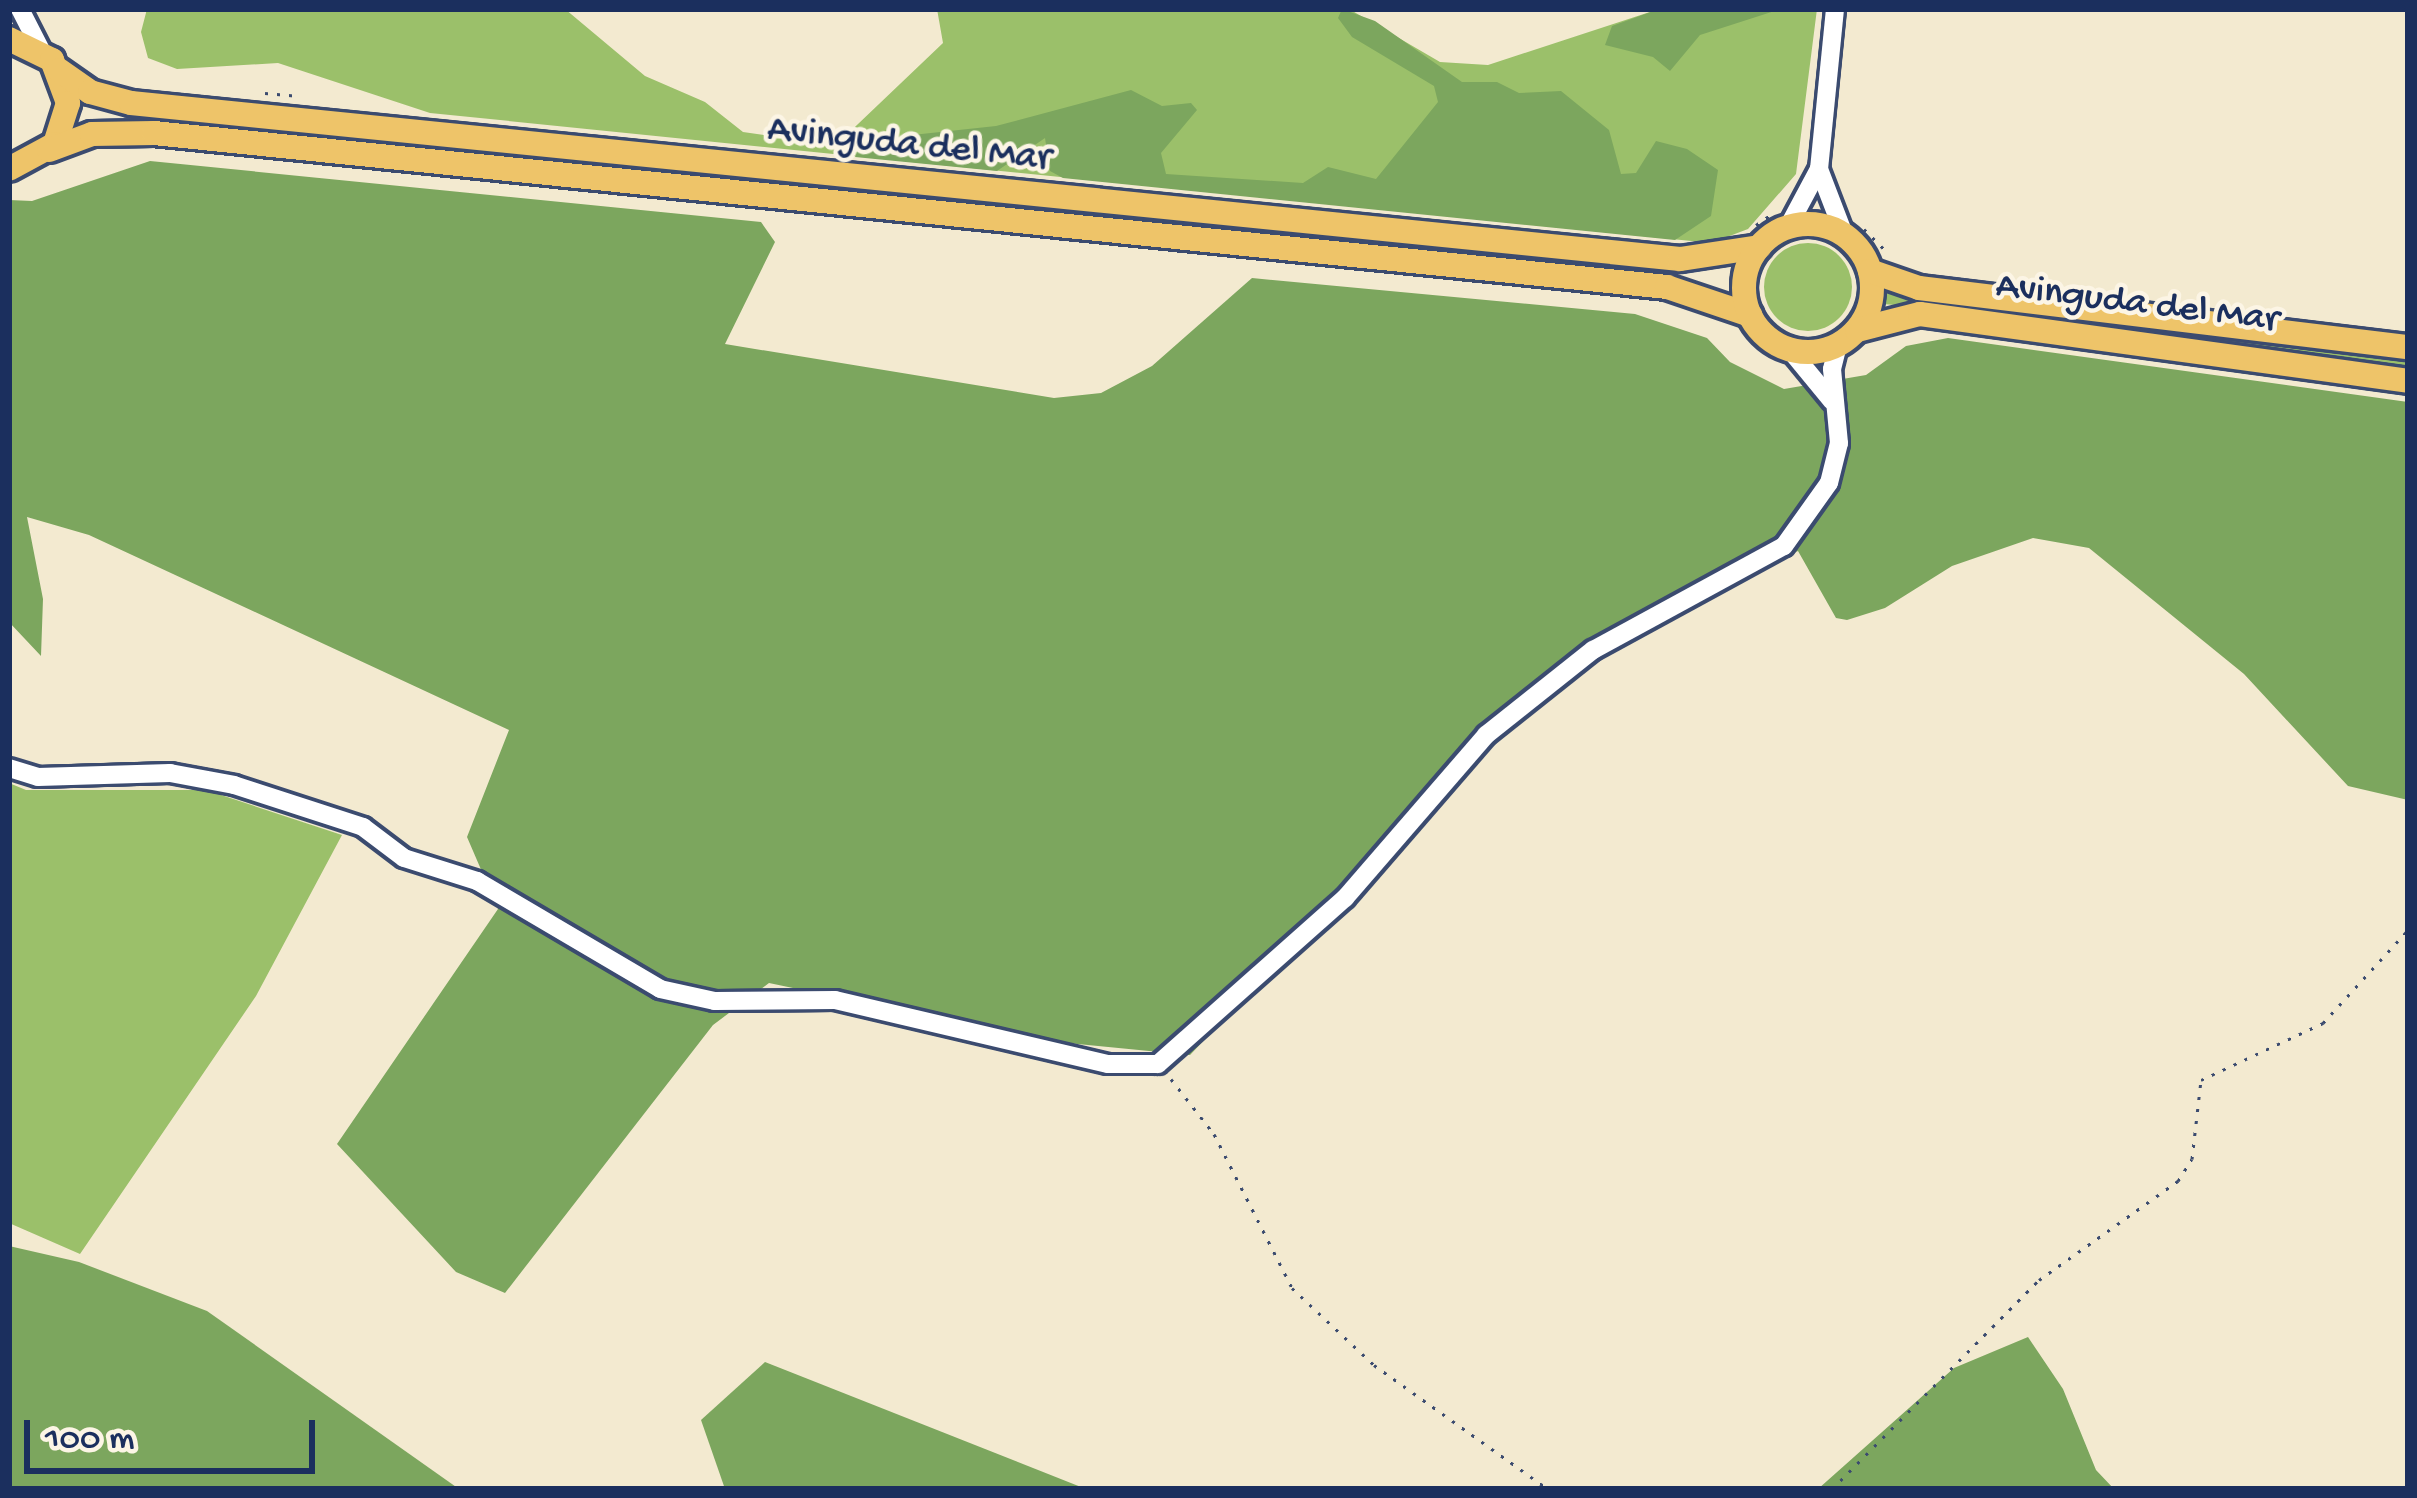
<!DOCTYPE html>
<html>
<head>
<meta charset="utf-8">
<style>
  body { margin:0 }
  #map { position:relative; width:2417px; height:1498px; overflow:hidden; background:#f3ead0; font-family:"Gochi Hand",sans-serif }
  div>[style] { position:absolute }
  .green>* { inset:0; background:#9bc06a }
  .round { border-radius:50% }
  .forest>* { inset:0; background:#7ca65e }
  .path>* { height:3px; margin-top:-1.5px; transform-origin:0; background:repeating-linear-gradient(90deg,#3b4b6f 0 3px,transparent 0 12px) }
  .roads { filter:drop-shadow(3px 0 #3b4b6f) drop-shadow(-3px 0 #3b4b6f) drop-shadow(0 3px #3b4b6f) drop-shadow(0 -3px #3b4b6f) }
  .minor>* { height:18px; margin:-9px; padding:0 9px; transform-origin:9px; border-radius:9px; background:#fff }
  .major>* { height:24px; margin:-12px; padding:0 12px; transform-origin:12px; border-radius:12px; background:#eec469 }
  .major>.ring { margin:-12px; padding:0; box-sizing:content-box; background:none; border:24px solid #eec469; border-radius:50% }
  span { translate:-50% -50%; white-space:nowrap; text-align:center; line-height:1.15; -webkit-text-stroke:9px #fcf5e5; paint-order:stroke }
  .street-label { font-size:39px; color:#1b2f5e }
  .frame { position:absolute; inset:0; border:12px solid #1b2f5e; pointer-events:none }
  .scale { position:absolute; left:24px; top:1420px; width:291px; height:54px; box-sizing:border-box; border:6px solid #1b2f5e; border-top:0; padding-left:15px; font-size:36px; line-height:42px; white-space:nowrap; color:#1b2f5e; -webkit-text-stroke:9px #fcf5e5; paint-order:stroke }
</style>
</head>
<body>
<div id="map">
  <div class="green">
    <i style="clip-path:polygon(147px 9px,565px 9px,645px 76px,705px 102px,743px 132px,836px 145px,943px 43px,937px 9px,1349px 9px,1440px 62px,1488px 65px,1659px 9px,1817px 9px,1796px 174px,1748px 229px,1711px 243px,430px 113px,278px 63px,177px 69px,148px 58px,141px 32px)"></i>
    <i class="round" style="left:1764px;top:243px;width:88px;height:88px"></i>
    <i style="clip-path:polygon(1884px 281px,2408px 356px,2408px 368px,2103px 323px,1883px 304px)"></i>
    <i style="clip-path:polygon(9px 783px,26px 790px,206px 790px,342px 835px,256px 996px,80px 1254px,9px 1223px)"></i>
  </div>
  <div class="forest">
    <i style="clip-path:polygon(1342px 9px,1375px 21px,1462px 82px,1497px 82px,1519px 93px,1561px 91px,1609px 130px,1621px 174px,1636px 173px,1656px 141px,1687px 149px,1718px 170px,1711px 216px,1675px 240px,1063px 178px,1050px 171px,1045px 138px,997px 171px,855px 157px,860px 144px,875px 139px,996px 126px,1131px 90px,1162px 106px,1191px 103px,1197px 110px,1161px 153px,1166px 174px,1303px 183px,1328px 167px,1376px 179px,1438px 102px,1434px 86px,1352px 37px,1338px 18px)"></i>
    <i style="clip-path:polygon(1659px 9px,1781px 9px,1700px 35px,1670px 71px,1653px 57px,1605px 45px,1612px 26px)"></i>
    <i style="clip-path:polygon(150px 161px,761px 222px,775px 242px,725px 344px,1054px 398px,1101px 393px,1152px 366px,1252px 278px,1635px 314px,1707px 338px,1730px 362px,1784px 389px,1866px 375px,1906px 346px,1948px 338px,2408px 402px,2408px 800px,2348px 786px,2244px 674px,2089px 548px,2033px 538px,1952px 566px,1885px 608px,1847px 620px,1836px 618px,1798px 551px,1646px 625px,1500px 729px,1190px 1055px,1047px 1041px,769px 983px,713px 1025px,505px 1293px,456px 1272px,337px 1144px,498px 909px,467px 837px,509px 730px,89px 535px,27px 517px,43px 599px,41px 656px,9px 622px,9px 200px,32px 201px)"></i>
    <i style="clip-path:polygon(9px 1246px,79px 1262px,207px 1311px,459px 1489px,9px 1489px)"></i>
    <i style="clip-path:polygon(2028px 1337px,2063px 1389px,2096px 1470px,2114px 1489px,1818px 1489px,1954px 1368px)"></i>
    <i style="clip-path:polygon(765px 1362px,1086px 1489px,725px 1489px,701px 1420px)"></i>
  </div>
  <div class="path">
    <i style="left:265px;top:93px;width:32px;rotate:5deg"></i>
    <i style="left:1756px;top:225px;width:21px;rotate:-35deg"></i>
    <i style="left:1864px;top:229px;width:33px;rotate:45deg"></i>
    <i style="left:1171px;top:1079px;width:70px;rotate:52deg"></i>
    <i style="left:1214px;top:1134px;width:173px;rotate:63.1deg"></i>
    <i style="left:1292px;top:1288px;width:112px;rotate:43.2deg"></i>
    <i style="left:1374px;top:1365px;width:214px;rotate:35.5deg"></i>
    <i style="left:1832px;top:1489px;width:294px;rotate:-45.3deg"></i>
    <i style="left:2039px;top:1280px;width:171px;rotate:-35.5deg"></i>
    <i style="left:2178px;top:1181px;width:26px;rotate:-58deg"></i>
    <i style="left:2192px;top:1159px;width:80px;rotate:-83.5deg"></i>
    <i style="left:2201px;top:1080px;width:135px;rotate:-25deg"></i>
    <i style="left:2323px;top:1023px;width:126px;rotate:-47.6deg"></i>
  </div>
  <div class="roads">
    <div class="minor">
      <i style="left:20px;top:9px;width:48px;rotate:62.9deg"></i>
      <i style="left:1835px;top:9px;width:161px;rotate:95.7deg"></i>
      <i style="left:1819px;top:169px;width:70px;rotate:69deg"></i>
      <i style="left:1788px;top:227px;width:66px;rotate:-61.9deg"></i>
      <i style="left:1790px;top:350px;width:66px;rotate:50.5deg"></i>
      <i style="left:9px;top:768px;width:30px;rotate:17deg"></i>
      <i style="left:38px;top:777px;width:132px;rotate:-1.7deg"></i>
      <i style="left:170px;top:773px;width:65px;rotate:10.6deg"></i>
      <i style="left:234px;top:785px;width:136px;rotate:18deg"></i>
      <i style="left:363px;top:827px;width:51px;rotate:37.1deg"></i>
      <i style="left:404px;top:858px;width:77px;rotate:17.5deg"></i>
      <i style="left:477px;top:881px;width:212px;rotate:30.5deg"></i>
      <i style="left:660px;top:989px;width:56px;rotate:12.3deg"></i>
      <i style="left:715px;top:1001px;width:120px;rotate:-0.5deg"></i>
      <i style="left:835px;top:1000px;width:280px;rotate:13.2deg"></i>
      <i style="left:1108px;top:1064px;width:50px"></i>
      <i style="left:1158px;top:1064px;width:250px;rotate:-41.6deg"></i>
      <i style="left:1345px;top:898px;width:216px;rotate:-49.1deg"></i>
      <i style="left:1486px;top:735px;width:137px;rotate:-38.5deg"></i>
      <i style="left:1593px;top:650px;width:217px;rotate:-28.6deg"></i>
      <i style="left:1784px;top:546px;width:77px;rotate:-54.5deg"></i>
      <i style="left:1829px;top:483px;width:41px;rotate:-76deg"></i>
      <i style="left:1839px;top:443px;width:74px;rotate:-95.4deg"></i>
      <i style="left:1832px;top:369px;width:25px;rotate:-76deg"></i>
    </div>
    <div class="major">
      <i style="left:9px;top:39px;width:48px;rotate:26deg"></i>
      <i style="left:52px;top:60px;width:46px;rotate:69.6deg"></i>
      <i style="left:68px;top:103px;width:43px;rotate:107.6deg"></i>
      <i style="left:55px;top:144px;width:52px;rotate:151.5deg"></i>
      <i style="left:59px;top:70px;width:38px;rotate:35deg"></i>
      <i style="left:90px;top:92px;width:42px;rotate:15deg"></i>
      <i style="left:131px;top:103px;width:1557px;rotate:5.75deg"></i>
      <i style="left:1680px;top:259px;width:80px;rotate:-8.6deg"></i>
      <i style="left:49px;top:150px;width:46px;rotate:-20.4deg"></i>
      <i style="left:92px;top:134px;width:62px;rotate:-0.9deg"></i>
      <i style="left:154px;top:133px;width:1521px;rotate:5.81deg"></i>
      <i style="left:1667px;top:287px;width:88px;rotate:18.6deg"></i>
      <i class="ring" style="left:1744px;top:224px;width:104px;height:104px"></i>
      <i style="left:1870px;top:271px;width:52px;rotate:19.1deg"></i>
      <i style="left:1919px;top:288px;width:493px;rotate:6.9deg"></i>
      <i style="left:1857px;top:330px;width:65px;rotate:-14.3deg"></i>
      <i style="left:1920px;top:314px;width:493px;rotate:7.8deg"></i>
    </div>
  </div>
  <div class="street-label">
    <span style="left:909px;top:146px;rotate:6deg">Avinguda del Mar</span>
    <span style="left:2137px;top:305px;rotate:7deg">Avinguda del Mar</span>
  </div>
  <div class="frame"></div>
  <div class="scale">100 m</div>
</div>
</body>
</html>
